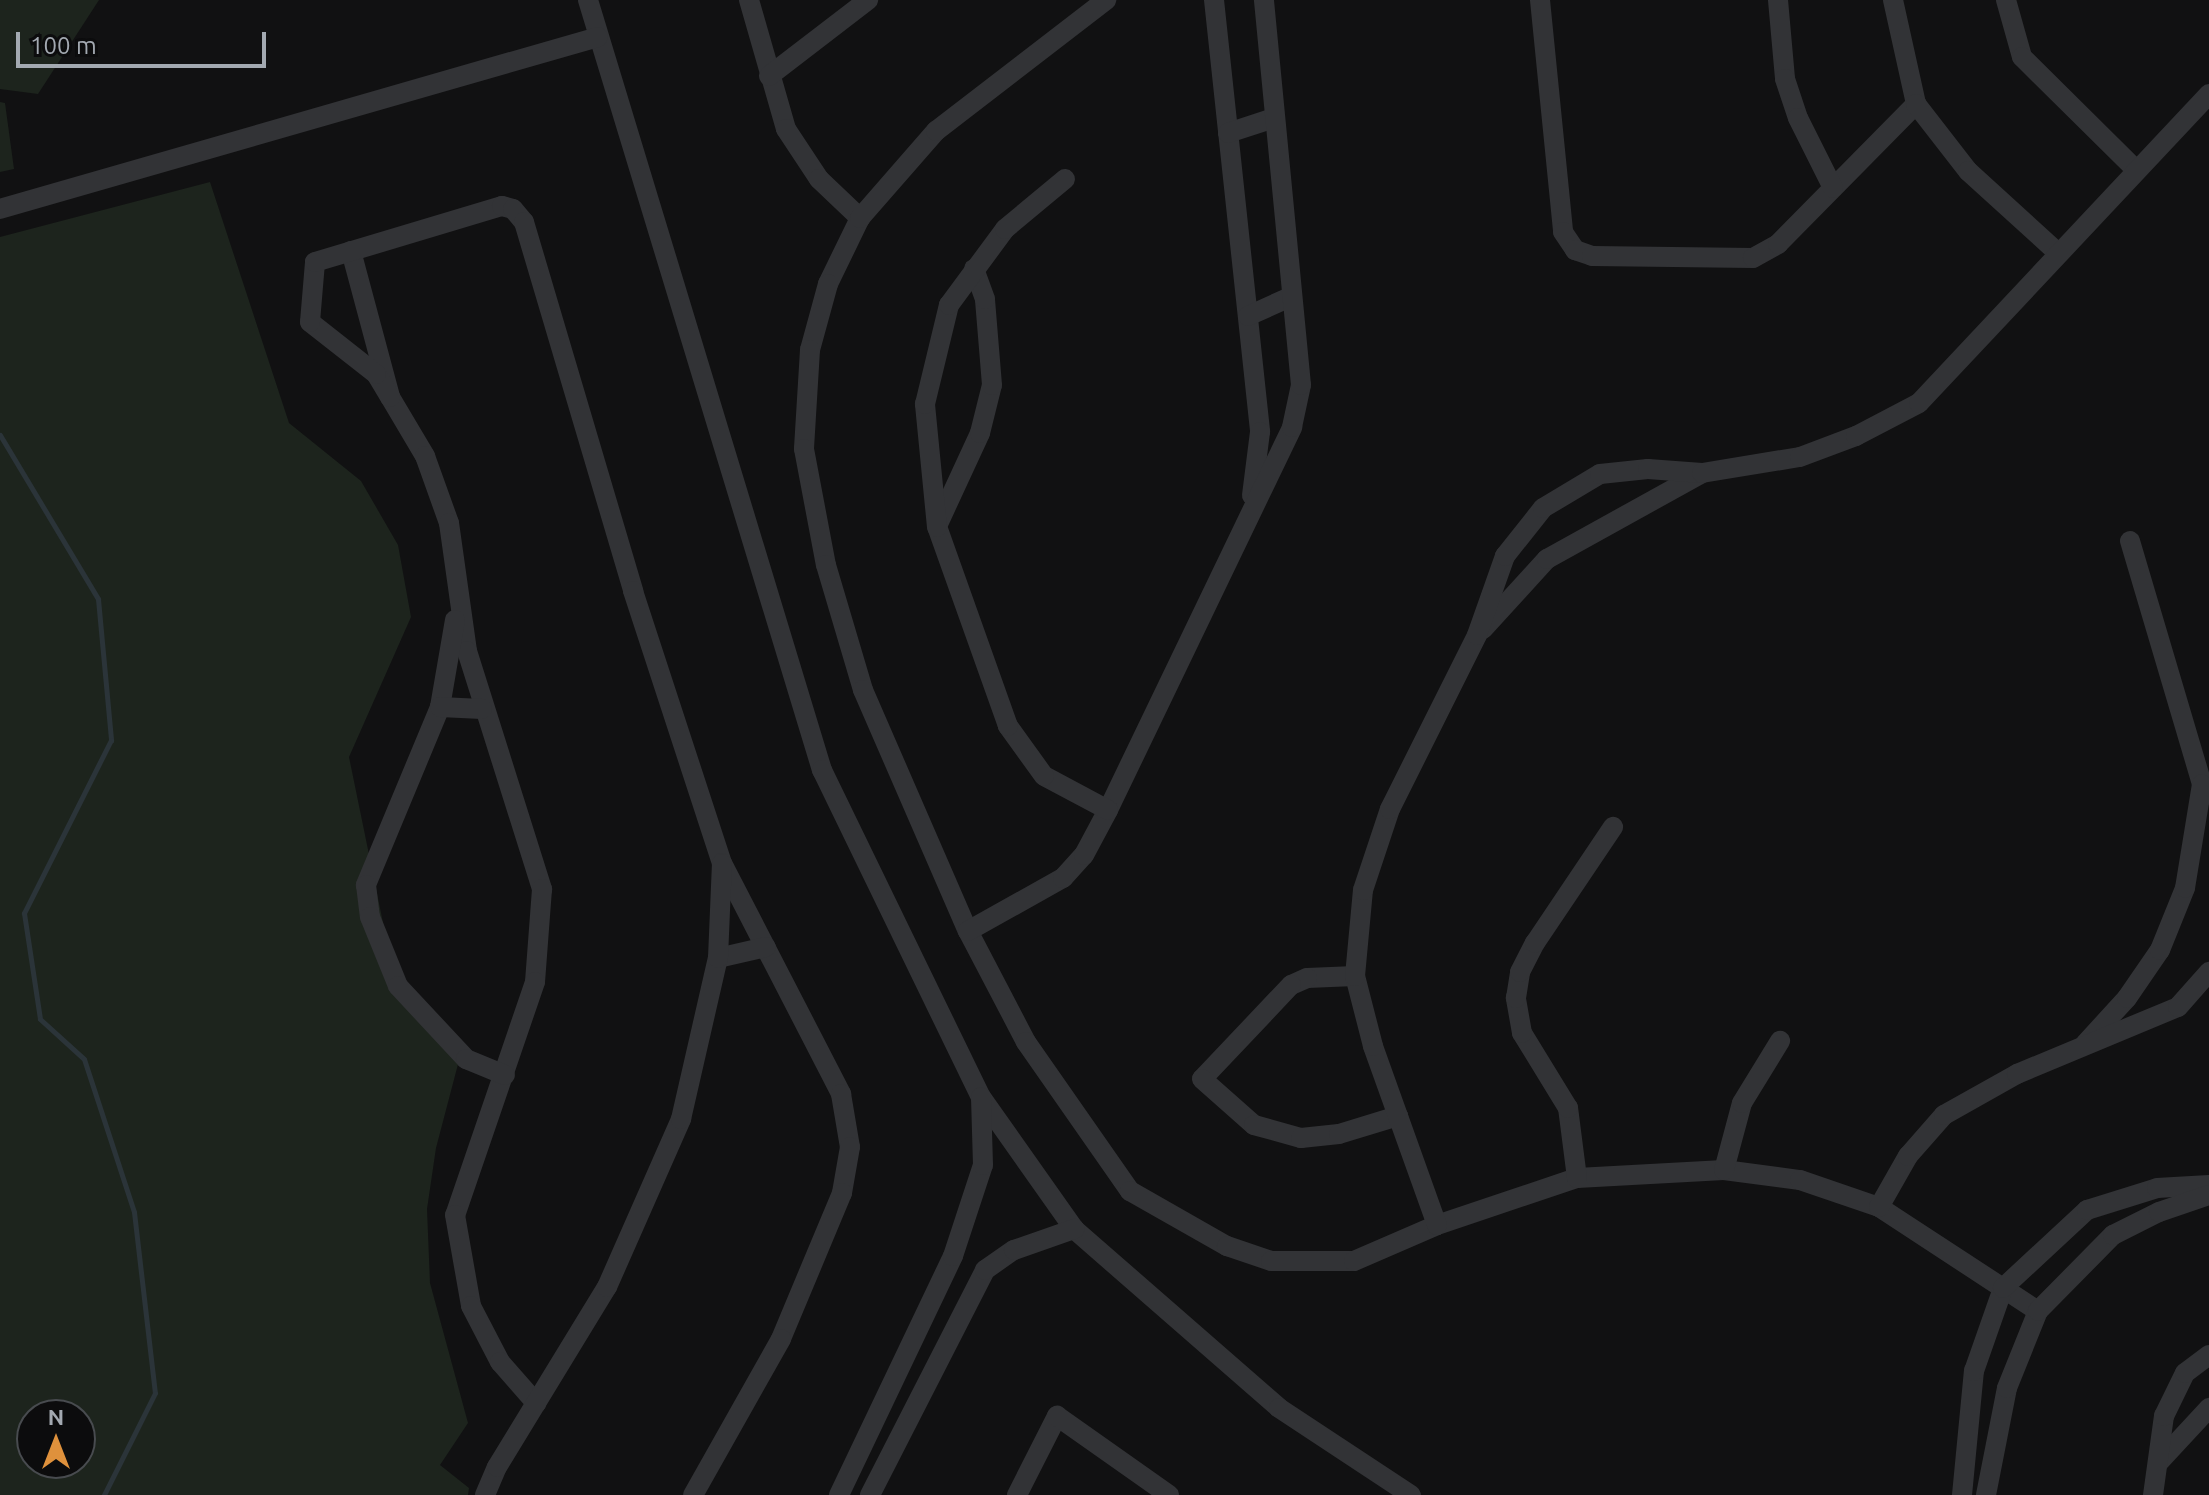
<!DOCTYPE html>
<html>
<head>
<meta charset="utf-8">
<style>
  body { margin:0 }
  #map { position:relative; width:2209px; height:1495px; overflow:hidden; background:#111112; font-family:Ubuntu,sans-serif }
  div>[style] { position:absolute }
  .green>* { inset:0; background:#1d241d }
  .stream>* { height:5px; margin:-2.5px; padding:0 2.5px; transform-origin:2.5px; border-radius:2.5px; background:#2b3439 }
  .minor>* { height:20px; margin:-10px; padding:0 10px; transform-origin:10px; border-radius:10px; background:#323336 }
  span { translate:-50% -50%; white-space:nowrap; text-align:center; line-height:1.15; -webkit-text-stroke:6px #0c0c0d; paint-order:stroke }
  .north { position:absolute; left:16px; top:1399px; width:80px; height:80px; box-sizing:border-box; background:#0c0c0d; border:2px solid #484b4f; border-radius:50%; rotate:0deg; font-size:22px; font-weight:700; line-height:32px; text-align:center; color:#a3a9b1 }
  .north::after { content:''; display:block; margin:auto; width:28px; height:36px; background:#df913c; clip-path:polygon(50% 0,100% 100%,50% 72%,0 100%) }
  .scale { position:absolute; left:16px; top:32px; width:250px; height:36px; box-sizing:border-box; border:4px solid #a3a9b1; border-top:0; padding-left:10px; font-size:24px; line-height:28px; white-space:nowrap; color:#a3a9b1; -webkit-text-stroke:6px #0c0c0d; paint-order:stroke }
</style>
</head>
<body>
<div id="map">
  <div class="green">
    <i style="clip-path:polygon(0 0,99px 0,38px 94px,0 89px)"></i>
    <i style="clip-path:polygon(0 102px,5px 103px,14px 169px,0 172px)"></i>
    <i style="clip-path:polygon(evenodd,210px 182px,289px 423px,361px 481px,398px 545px,411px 617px,349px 757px,396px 986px,462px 1049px,436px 1148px,427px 1209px,430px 1283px,468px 1423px,440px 1465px,469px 1488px,468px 1495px,0 1495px,0 237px,210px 182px,32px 1415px,80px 1415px,80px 1463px,32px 1463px,32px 1415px)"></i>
  </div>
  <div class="stream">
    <i style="left:0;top:435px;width:191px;rotate:59.1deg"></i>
    <i style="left:98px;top:599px;width:142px;rotate:84.7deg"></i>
    <i style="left:111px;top:740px;width:194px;rotate:116.7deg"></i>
    <i style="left:24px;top:913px;width:107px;rotate:81.4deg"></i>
    <i style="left:40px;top:1019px;width:59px;rotate:42.3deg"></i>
    <i style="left:84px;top:1059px;width:161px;rotate:71.9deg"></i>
    <i style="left:134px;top:1212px;width:182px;rotate:83.4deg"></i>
    <i style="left:155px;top:1393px;width:114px;rotate:116.6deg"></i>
  </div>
  <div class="minor">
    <i style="left:588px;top:0;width:805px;rotate:73.1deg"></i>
    <i style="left:822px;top:770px;width:364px;rotate:64.1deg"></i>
    <i style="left:981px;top:1097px;width:161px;rotate:54.8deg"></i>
    <i style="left:1074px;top:1229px;width:272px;rotate:41.1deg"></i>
    <i style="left:1279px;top:1408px;width:158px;rotate:33.4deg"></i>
    <i style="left:749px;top:0;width:134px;rotate:74deg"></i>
    <i style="left:786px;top:129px;width:60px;rotate:56.6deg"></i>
    <i style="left:819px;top:179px;width:57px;rotate:43.6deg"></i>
    <i style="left:860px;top:218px;width:73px;rotate:115.9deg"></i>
    <i style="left:828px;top:284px;width:68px;rotate:105.3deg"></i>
    <i style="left:810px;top:350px;width:99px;rotate:93.5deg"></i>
    <i style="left:804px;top:449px;width:118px;rotate:79.3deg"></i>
    <i style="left:826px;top:565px;width:130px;rotate:73.5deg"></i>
    <i style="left:863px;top:690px;width:263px;rotate:66.5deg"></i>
    <i style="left:968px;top:931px;width:125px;rotate:62.4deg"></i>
    <i style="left:1026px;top:1042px;width:182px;rotate:55.1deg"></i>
    <i style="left:1130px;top:1191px;width:112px;rotate:29.6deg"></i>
    <i style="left:1227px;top:1246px;width:46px;rotate:18.8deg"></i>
    <i style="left:1271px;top:1261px;width:83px"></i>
    <i style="left:1354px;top:1261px;width:90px;rotate:-23.4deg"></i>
    <i style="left:1437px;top:1225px;width:148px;rotate:-18.6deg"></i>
    <i style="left:1577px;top:1178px;width:147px;rotate:-3.1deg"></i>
    <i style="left:1724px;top:1170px;width:77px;rotate:7.5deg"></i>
    <i style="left:1800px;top:1180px;width:83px;rotate:18.9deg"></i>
    <i style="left:1879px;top:1207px;width:190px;rotate:33.2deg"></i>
    <i style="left:1214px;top:0;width:434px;rotate:83.9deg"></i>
    <i style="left:1260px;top:432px;width:64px;rotate:97.2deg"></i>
    <i style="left:1540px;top:0;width:233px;rotate:84.3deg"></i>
    <i style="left:1563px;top:232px;width:22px;rotate:56deg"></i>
    <i style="left:1575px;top:250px;width:18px;rotate:19deg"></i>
    <i style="left:1592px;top:256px;width:161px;rotate:0.7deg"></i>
    <i style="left:1753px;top:258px;width:29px;rotate:-29deg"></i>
    <i style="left:1778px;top:244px;width:197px;rotate:-45.4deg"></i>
    <i style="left:1778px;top:0;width:79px;rotate:84.9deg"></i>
    <i style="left:1785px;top:79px;width:41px;rotate:71.6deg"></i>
    <i style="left:1798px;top:118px;width:78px;rotate:63.4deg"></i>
    <i style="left:1893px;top:0;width:107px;rotate:77.5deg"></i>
    <i style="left:1916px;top:104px;width:85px;rotate:52.2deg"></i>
    <i style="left:1968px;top:171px;width:122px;rotate:42.3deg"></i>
    <i style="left:2006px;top:0;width:59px;rotate:74.3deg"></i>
    <i style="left:2022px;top:57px;width:161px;rotate:44.7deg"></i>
    <i style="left:769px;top:76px;width:125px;rotate:-37.5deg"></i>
    <i style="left:1228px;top:133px;width:48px;rotate:-18.1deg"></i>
    <i style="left:0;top:209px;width:622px;rotate:-16.05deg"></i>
    <i style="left:860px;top:218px;width:116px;rotate:-48.9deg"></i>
    <i style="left:936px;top:131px;width:215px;rotate:-37.6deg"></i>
    <i style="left:351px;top:251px;width:151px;rotate:75deg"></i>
    <i style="left:390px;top:397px;width:69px;rotate:59.3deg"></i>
    <i style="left:425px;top:456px;width:71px;rotate:70.3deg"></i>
    <i style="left:449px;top:523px;width:129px;rotate:82deg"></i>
    <i style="left:467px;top:651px;width:250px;rotate:72.5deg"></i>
    <i style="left:542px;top:889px;width:93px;rotate:94.3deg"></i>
    <i style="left:535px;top:982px;width:246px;rotate:108.9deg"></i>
    <i style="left:455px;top:1215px;width:92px;rotate:80deg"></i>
    <i style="left:471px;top:1306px;width:63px;rotate:62.6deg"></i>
    <i style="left:500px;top:1362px;width:55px;rotate:48.7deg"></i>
    <i style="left:1248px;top:316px;width:46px;rotate:-24.3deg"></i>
    <i style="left:390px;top:397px;width:27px;rotate:-121deg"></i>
    <i style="left:376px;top:374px;width:84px;rotate:-141.8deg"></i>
    <i style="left:310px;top:322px;width:60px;rotate:-85.2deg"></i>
    <i style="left:315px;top:262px;width:195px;rotate:-16.7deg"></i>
    <i style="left:502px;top:206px;width:11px;rotate:15deg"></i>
    <i style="left:513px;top:209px;width:17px;rotate:50deg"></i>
    <i style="left:524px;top:222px;width:385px;rotate:73.5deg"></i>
    <i style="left:633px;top:591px;width:286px;rotate:71.9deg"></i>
    <i style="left:722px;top:863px;width:260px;rotate:62.7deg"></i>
    <i style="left:841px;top:1094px;width:54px;rotate:80.4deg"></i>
    <i style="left:850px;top:1147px;width:47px;rotate:99.9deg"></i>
    <i style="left:842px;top:1193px;width:158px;rotate:112.7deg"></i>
    <i style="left:781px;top:1339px;width:179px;rotate:119.4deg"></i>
    <i style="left:938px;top:524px;width:100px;rotate:-65.2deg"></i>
    <i style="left:980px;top:433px;width:49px;rotate:-76deg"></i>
    <i style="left:992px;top:385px;width:86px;rotate:-94.7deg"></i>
    <i style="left:985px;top:299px;width:32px;rotate:-110deg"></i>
    <i style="left:2130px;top:541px;width:265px;rotate:73.5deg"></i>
    <i style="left:455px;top:620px;width:88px;rotate:99.8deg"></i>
    <i style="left:440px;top:707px;width:193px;rotate:112.6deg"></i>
    <i style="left:366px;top:885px;width:32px;rotate:83deg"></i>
    <i style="left:370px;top:917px;width:74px;rotate:67.9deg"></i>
    <i style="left:398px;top:986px;width:100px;rotate:47deg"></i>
    <i style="left:466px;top:1059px;width:42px;rotate:22.3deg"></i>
    <i style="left:1483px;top:629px;width:95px;rotate:-47.6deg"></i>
    <i style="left:1547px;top:559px;width:177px;rotate:-29deg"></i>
    <i style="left:440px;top:707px;width:42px;rotate:2.7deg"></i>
    <i style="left:1108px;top:810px;width:425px;rotate:-64.3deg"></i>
    <i style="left:1292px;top:427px;width:43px;rotate:-77.9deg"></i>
    <i style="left:1301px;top:385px;width:387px;rotate:-95.5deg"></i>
    <i style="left:968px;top:931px;width:109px;rotate:-29.2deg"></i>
    <i style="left:1063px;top:878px;width:31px;rotate:-48deg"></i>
    <i style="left:1084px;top:855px;width:51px;rotate:-61.9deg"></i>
    <i style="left:1108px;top:810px;width:72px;rotate:-152deg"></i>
    <i style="left:1044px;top:776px;width:62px;rotate:-125.8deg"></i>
    <i style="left:1008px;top:726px;width:211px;rotate:-109.6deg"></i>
    <i style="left:937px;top:527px;width:124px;rotate:-95.6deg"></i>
    <i style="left:925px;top:404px;width:102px;rotate:-76.4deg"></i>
    <i style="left:949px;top:305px;width:94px;rotate:-53.6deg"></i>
    <i style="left:1005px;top:229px;width:78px;rotate:-39.8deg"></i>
    <i style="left:718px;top:958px;width:49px;rotate:-12.9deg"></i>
    <i style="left:1355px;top:976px;width:48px;rotate:177.6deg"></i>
    <i style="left:1307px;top:978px;width:17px;rotate:156deg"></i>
    <i style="left:1291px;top:985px;width:129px;rotate:133.4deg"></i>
    <i style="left:1202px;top:1079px;width:69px;rotate:41.5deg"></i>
    <i style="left:1254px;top:1125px;width:49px;rotate:15.5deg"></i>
    <i style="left:1301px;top:1138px;width:38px;rotate:-6deg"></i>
    <i style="left:1339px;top:1134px;width:62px;rotate:-17deg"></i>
    <i style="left:2085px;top:1044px;width:62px;rotate:-47.6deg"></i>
    <i style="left:2127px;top:998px;width:58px;rotate:-55.5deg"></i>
    <i style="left:2160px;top:950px;width:67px;rotate:-68deg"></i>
    <i style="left:2185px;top:888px;width:105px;rotate:-80.7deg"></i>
    <i style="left:1724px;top:1170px;width:69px;rotate:-75deg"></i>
    <i style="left:1742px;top:1103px;width:73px;rotate:-58.5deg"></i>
    <i style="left:1577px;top:1178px;width:71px;rotate:-97.3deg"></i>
    <i style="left:1568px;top:1108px;width:88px;rotate:-121.5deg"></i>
    <i style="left:1522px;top:1033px;width:36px;rotate:-100deg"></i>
    <i style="left:1516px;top:998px;width:26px;rotate:-81deg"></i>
    <i style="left:1520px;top:972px;width:33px;rotate:-63deg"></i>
    <i style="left:1535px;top:943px;width:140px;rotate:-56.1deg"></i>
    <i style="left:1879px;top:1207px;width:59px;rotate:-60.4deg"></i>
    <i style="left:1908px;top:1156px;width:55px;rotate:-48.7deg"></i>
    <i style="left:1944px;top:1115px;width:84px;rotate:-29.3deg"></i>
    <i style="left:2017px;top:1074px;width:174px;rotate:-22.6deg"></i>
    <i style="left:2178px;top:1007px;width:47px;rotate:-48.5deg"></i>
    <i style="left:1437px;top:1225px;width:190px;rotate:-109.7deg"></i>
    <i style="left:1373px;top:1046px;width:72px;rotate:-104.4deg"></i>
    <i style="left:1355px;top:976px;width:86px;rotate:-84.7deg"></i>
    <i style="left:1363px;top:890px;width:85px;rotate:-71.6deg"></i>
    <i style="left:1390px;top:809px;width:195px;rotate:-63.4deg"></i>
    <i style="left:1477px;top:635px;width:84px;rotate:-70.5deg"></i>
    <i style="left:1505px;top:556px;width:61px;rotate:-51.6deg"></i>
    <i style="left:1543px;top:508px;width:66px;rotate:-30.8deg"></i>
    <i style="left:1600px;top:474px;width:48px;rotate:-5.9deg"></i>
    <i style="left:1648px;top:469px;width:54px;rotate:4.2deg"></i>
    <i style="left:1702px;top:473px;width:99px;rotate:-9.3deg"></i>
    <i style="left:1800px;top:457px;width:60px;rotate:-20.6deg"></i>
    <i style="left:1856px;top:436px;width:71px;rotate:-27.6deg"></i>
    <i style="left:1919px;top:403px;width:424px;rotate:-46.8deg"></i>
    <i style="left:2159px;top:1462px;width:74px;rotate:-47.2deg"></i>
    <i style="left:485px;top:1495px;width:30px;rotate:-67deg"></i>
    <i style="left:497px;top:1467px;width:211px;rotate:-58.6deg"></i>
    <i style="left:607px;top:1287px;width:184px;rotate:-66.2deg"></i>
    <i style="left:681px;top:1119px;width:165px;rotate:-77.1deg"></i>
    <i style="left:718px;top:958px;width:94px;rotate:-87.6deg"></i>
    <i style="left:839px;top:1495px;width:265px;rotate:-64.5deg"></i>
    <i style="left:953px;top:1256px;width:96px;rotate:-71.8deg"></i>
    <i style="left:983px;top:1165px;width:67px;rotate:-91.7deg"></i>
    <i style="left:870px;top:1495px;width:253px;rotate:-62.9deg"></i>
    <i style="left:985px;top:1270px;width:35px;rotate:-35deg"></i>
    <i style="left:1014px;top:1250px;width:64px;rotate:-19.3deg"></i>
    <i style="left:1017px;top:1495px;width:89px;rotate:-63.1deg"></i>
    <i style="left:1057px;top:1416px;width:137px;rotate:35.2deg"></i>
    <i style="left:1962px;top:1495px;width:125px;rotate:-84.5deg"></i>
    <i style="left:1974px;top:1371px;width:88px;rotate:-70.7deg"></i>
    <i style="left:2003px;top:1288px;width:115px;rotate:-42.9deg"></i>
    <i style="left:2087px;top:1210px;width:73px;rotate:-17.4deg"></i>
    <i style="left:2157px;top:1188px;width:52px;rotate:-3.3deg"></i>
    <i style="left:1986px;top:1495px;width:109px;rotate:-78.9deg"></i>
    <i style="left:2007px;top:1388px;width:83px;rotate:-68.1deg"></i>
    <i style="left:2038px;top:1311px;width:107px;rotate:-45.4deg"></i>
    <i style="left:2113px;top:1235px;width:51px;rotate:-26.6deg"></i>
    <i style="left:2159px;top:1212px;width:53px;rotate:-18.8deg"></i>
    <i style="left:2153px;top:1495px;width:80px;rotate:-82.1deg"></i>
    <i style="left:2164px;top:1416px;width:48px;rotate:-64deg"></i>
    <i style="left:2185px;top:1373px;width:30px;rotate:-37deg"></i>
  </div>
  <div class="north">N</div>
  <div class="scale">100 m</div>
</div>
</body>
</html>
